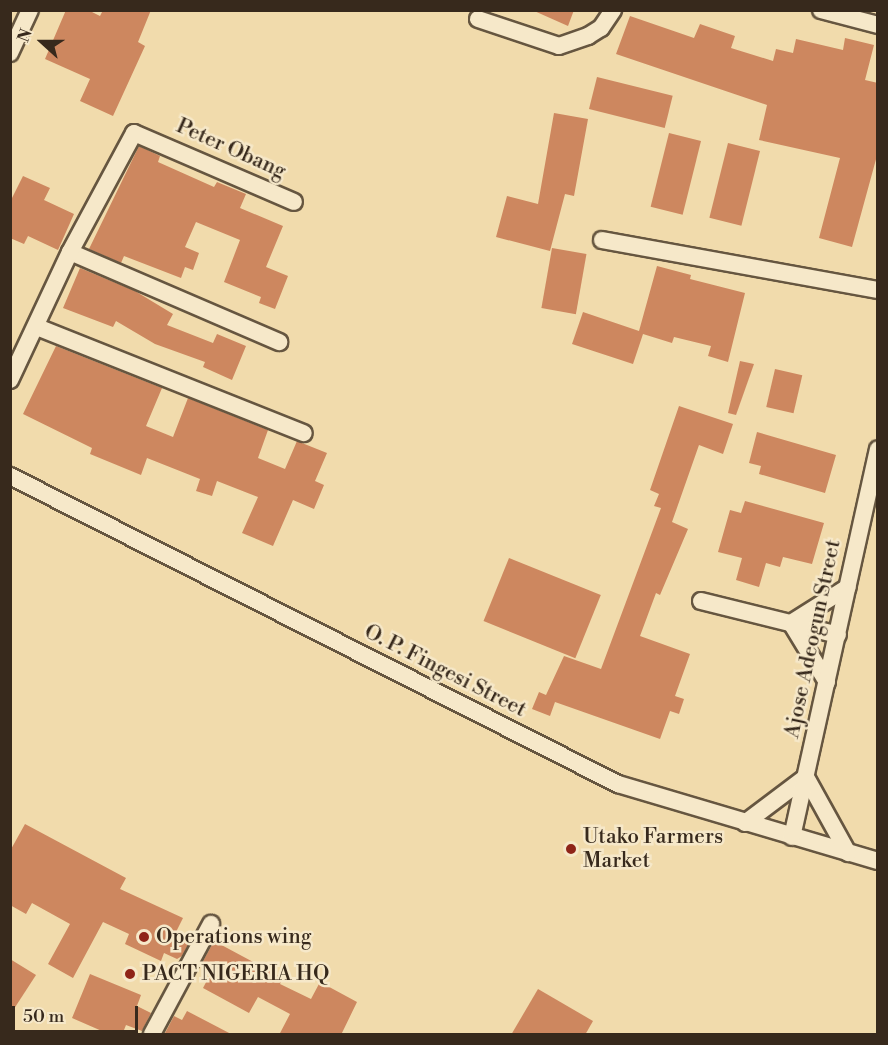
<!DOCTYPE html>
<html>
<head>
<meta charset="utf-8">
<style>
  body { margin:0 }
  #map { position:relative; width:888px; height:1045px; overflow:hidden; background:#f1dbac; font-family:"Libre Bodoni",serif }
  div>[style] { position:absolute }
  .building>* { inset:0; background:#cd875f; transform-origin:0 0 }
  .roads { filter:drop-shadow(2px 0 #665640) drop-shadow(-2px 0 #665640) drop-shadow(0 2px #665640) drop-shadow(0 -2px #665640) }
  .minor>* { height:16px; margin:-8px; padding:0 8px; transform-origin:8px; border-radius:8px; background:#f6e8c9 }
  .dots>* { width:16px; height:16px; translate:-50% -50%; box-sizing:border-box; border:3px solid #f6e8c9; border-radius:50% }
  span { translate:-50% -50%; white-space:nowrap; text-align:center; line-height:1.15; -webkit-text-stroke:5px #f6e8c9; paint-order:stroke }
  .street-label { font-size:21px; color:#37291c }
  .poi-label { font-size:21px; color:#37291c }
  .left { translate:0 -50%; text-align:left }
  .frame { position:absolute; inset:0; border:12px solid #37291c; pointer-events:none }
  .north { position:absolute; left:12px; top:12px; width:60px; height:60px; -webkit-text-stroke:4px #f6e8c9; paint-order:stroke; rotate:291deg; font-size:16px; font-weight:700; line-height:24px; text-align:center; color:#37291c }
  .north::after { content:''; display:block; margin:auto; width:21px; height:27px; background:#37291c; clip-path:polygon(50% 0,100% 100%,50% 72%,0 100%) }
  .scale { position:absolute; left:12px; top:1006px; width:126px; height:27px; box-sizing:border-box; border:3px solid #37291c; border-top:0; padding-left:8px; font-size:18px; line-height:21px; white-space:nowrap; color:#37291c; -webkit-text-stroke:4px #f6e8c9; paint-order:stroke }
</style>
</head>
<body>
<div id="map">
  <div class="building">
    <i style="clip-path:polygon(66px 10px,88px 10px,100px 16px,103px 10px,151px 10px,138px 42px,145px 46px,113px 116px,80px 101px,90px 79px,45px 59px)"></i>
    <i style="clip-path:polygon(532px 10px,574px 10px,568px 26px)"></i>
    <i style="clip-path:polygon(630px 16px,694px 38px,700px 24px,735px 36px,731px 48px,773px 61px,776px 49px,793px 53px,796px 39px,843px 50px,845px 38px,874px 45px,865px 80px,878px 83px,878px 152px,852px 247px,819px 238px,840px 158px,759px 140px,767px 105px,616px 54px)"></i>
    <i style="left:597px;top:77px;width:78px;height:33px;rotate:14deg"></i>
    <i style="clip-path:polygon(554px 113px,588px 119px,574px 196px,565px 194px,550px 251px,496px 237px,507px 196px,538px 204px)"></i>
    <i style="left:669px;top:133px;width:33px;height:76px;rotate:14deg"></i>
    <i style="left:728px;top:143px;width:33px;height:77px;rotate:14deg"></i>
    <i style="clip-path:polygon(139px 146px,160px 156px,158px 162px,214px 187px,217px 182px,246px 194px,240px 208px,283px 226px,266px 267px,288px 276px,275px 309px,259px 303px,261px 297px,224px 282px,240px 240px,196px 222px,185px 247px,199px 253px,193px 270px,185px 267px,181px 278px,124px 256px,121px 263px,89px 249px)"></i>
    <i style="clip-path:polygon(23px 176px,50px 188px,44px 200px,74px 214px,58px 250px,28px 236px,24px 244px,10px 238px,10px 202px)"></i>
    <i style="left:552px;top:248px;width:35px;height:61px;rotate:10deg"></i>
    <i style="clip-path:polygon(657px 266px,691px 275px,690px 279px,745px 293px,728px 362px,708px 356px,711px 346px,674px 337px,672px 343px,643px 334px,633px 364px,572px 344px,583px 312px,639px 331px)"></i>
    <i style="clip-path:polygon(80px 268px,135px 291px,173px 314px,167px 325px,213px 343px,217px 334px,246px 346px,232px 380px,203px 367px,205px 362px,155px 344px,116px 321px,113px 327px,63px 308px)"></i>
    <i style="clip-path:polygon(56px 346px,162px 388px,146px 426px,173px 437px,188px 398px,268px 430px,258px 458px,285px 469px,297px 441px,327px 453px,315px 481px,324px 485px,314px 509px,293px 500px,273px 546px,242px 533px,258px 497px,217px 481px,212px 496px,196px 491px,200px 479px,147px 458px,141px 475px,90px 454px,92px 448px,23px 414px)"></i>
    <i style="clip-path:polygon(740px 361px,754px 364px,736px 415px,728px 413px)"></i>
    <i style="left:775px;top:369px;width:28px;height:39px;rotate:13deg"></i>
    <i style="clip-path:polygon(679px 406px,733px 424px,723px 454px,699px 445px,672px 522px,688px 529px,660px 595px,656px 593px,640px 636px,690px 654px,675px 696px,684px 699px,679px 714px,670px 711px,660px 739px,555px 702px,550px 716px,532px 709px,539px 692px,546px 695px,564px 656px,601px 669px,661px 508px,654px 506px,659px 494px,650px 490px)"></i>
    <i style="clip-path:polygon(757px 432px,836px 455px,825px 493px,759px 474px,761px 466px,749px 463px)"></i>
    <i style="clip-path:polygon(745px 501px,824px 523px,812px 564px,783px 557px,780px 567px,766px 563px,759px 587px,736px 580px,742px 558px,718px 552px,730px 510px,741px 513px)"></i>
    <i style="left:509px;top:558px;width:99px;height:68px;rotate:22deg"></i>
    <i style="clip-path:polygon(25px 824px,126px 878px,120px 889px,183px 918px,175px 934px,190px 941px,182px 956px,177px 959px,164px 953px,161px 961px,125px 944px,129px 934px,103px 922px,73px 978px,48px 964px,70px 924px,32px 903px,26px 914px,10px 905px,10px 851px)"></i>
    <i style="clip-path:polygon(214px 941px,283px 978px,280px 984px,311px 999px,320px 982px,357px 1002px,341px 1035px,279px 1035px,290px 1014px,258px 997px,249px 1013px,203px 988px,212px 971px,201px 965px)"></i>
    <i style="clip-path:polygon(10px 959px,36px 975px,10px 1015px)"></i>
    <i style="clip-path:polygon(90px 974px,141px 995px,137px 1006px,151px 1013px,142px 1031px,126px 1025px,122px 1035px,111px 1035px,72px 1018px)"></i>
    <i style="clip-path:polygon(538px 989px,593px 1021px,585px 1035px,511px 1035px)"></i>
    <i style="clip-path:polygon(187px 1011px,233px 1035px,164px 1035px,174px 1016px,182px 1020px)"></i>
  </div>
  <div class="roads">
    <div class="minor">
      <i style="left:821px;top:10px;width:59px;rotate:14.7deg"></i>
      <i style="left:478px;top:19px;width:85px;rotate:18.4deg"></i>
      <i style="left:559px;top:46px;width:31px;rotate:-19deg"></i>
      <i style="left:588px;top:36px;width:15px;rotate:-32deg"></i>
      <i style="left:601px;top:28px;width:22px;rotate:-56deg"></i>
      <i style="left:10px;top:53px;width:47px;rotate:-65.1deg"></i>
      <i style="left:602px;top:240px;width:280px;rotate:10.3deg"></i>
      <i style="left:70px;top:252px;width:228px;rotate:23.3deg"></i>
      <i style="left:37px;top:327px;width:287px;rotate:21.7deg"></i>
      <i style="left:10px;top:380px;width:141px;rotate:-64.9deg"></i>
      <i style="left:70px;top:252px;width:135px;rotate:-61.7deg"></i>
      <i style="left:134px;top:133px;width:174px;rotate:23.3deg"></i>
      <i style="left:10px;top:476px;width:682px;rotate:26.87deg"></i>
      <i style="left:618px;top:784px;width:271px;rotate:16.5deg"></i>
      <i style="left:701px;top:601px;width:141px;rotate:13.9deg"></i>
      <i style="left:827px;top:682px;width:69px;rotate:-121.4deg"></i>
      <i style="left:791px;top:623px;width:67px;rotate:-32.3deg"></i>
      <i style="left:745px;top:823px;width:76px;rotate:-37deg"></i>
      <i style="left:806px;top:777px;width:87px;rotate:61.1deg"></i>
      <i style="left:792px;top:837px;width:397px;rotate:-77.5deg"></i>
      <i style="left:152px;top:1034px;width:125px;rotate:-61.8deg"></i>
    </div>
  </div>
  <div class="dots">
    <i style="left:571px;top:849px;background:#8f2418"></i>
    <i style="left:144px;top:937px;background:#8f2418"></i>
    <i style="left:130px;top:974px;background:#8f2418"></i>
  </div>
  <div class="street-label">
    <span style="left:231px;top:149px;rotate:24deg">Peter Obang</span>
    <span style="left:813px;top:639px;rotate:-78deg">Ajose Adeogun Street</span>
    <span style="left:445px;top:671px;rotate:27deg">O. P. Fingesi Street</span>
  </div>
  <div class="poi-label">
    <span class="left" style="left:583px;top:849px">Utako Farmers<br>Market</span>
    <span class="left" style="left:156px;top:937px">Operations wing</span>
    <span class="left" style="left:142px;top:974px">PACT NIGERIA HQ</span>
  </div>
  <div class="frame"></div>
  <div class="north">N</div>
  <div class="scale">50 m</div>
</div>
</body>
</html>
